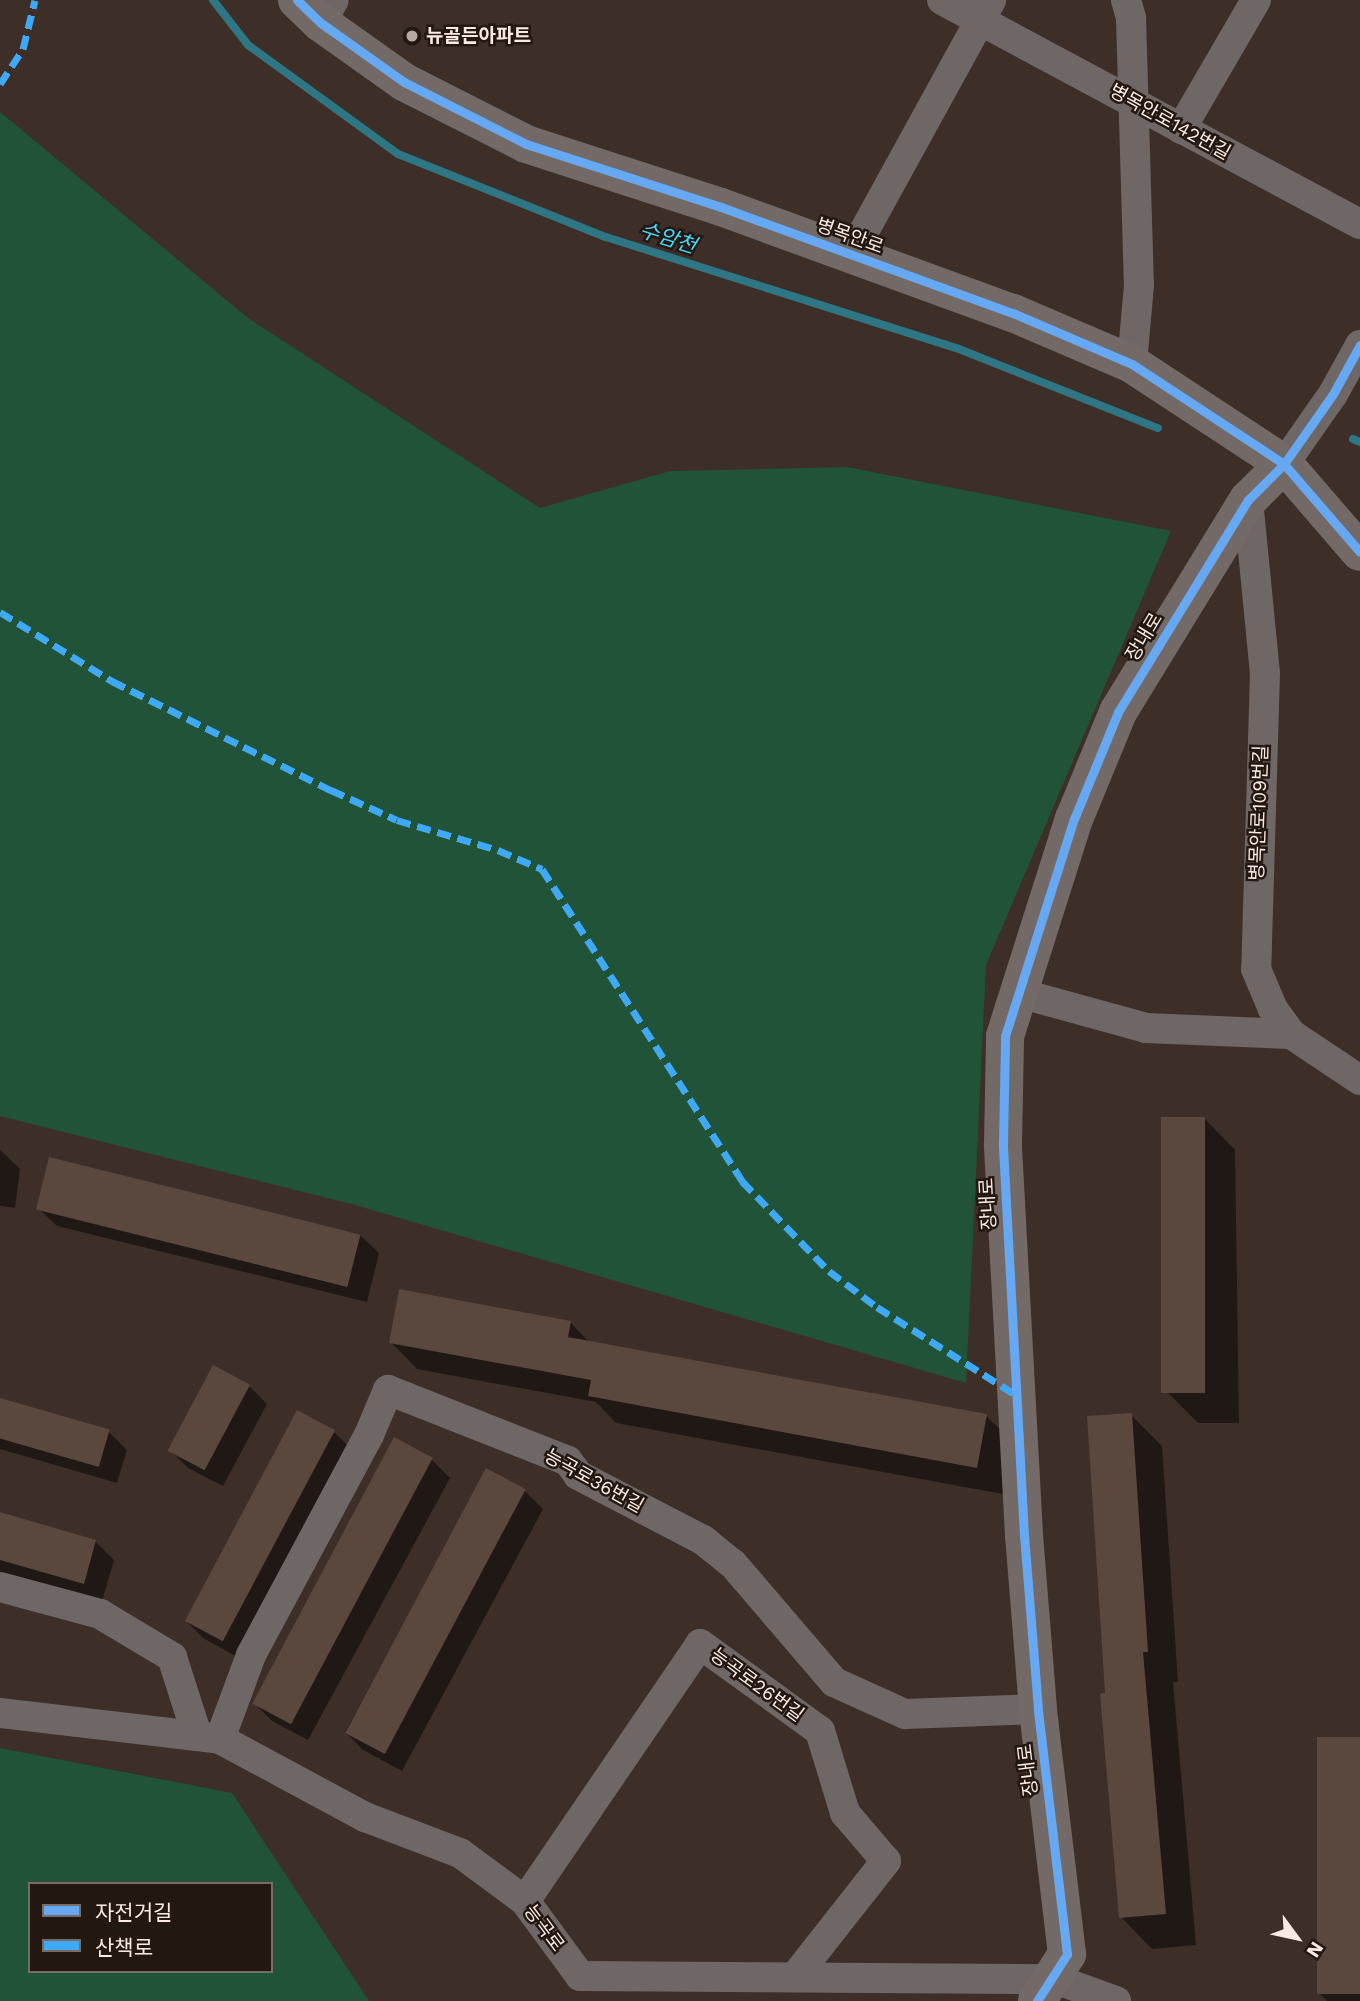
<!DOCTYPE html>
<html>
<head>
<meta charset="utf-8">
<style>
  body { margin:0 }
  #map { position:relative; width:1360px; height:2001px; overflow:hidden; background:#3d2e28; font-family:"Work Sans","Noto Sans KR",sans-serif }
  div>[style] { position:absolute }
  .green>* { inset:0; background:#215338 }
  .shadow>* { inset:0; background:#0007 }
  .stream>* { height:8px; margin:-4px; padding:0 4px; transform-origin:4px; border-radius:4px; background:#2f7685 }
  .building>* { inset:0; background:#5a473e; transform-origin:0 0 }
  .street>* { height:30px; margin:-15px; padding:0 15px; transform-origin:15px; border-radius:15px; background:#6f6766 }
  .secondary>* { height:38px; margin:-19px; padding:0 19px; transform-origin:19px; border-radius:19px; background:#736a68 }
  .quiet>* { height:7px; margin-top:-3.5px; transform-origin:0; background:repeating-linear-gradient(90deg,#3fa9f5 0 14px,transparent 0 21px) }
  .cycleway>* { height:9px; margin:-4.5px; padding:0 4.5px; transform-origin:4.5px; border-radius:4.5px; background:#66a8f1 }
  .dots>* { width:19px; height:19px; translate:-50% -50%; box-sizing:border-box; border:4px solid #231712; border-radius:50% }
  span { translate:-50% -50%; white-space:nowrap; text-align:center; line-height:1.15; -webkit-text-stroke:5px #231712; paint-order:stroke }
  .poi-label { font-size:19px; color:#fbeae3; font-weight:700 }
  .left { translate:0 -50%; text-align:left }
  .street-label { font-size:19px; color:#fbeae3 }
  .water-label { font-size:21px; color:#42dbf8; font-style:italic }
  .legend { position:absolute; left:28px; top:1882px; width:245px; height:91px; box-sizing:border-box; background:#231712; border:2px solid #796b66; margin:0; padding:9px 12px; list-style:none; font-size:21px; color:#fbeae3 }
  .legend li { display:flex; align-items:center; gap:14px; height:35px }
  .legend b { width:35px; border:2px solid #796b66 }
  .north { position:absolute; left:1262px; top:1903px; width:70px; height:70px; -webkit-text-stroke:5px #231712; paint-order:stroke; rotate:123deg; font-size:19px; font-weight:700; line-height:28px; text-align:center; color:#fbeae3 }
  .north::after { content:''; display:block; margin:auto; width:24px; height:32px; background:#fbeae3; clip-path:polygon(50% 0,100% 100%,50% 72%,0 100%) }
</style>
</head>
<body>
<div id="map">
  <div class="green">
    <i style="clip-path:polygon(0 112px,248px 318px,540px 508px,670px 471px,847px 467px,1171px 531px,986px 965px,966px 1383px,355px 1205px,0 1116px)"></i>
    <i style="clip-path:polygon(evenodd,0 1748px,232px 1793px,369px 2001px,0 2001px,0 1748px,30px 1884px,271px 1884px,271px 1971px,30px 1971px,30px 1884px)"></i>
  </div>
  <div class="shadow">
    <i style="clip-path:polygon(1204px 1118px,1235px 1150px,1239px 1423px,1198px 1423px,1167px 1392px)"></i>
    <i style="clip-path:polygon(0 1150px,20px 1169px,15px 1208px,0 1206px)"></i>
    <i style="clip-path:polygon(38px 1208px,360px 1235px,379px 1253px,367px 1302px,57px 1226px)"></i>
    <i style="clip-path:polygon(571px 1323px,590px 1343px,986px 1416px,1013px 1442px,1003px 1494px,616px 1423px,596px 1402px,417px 1369px,391px 1342px)"></i>
    <i style="clip-path:polygon(249px 1386px,267px 1404px,223px 1486px,188px 1468px,169px 1449px)"></i>
    <i style="clip-path:polygon(0 1400px,108px 1431px,127px 1450px,117px 1483px,0 1449px)"></i>
    <i style="clip-path:polygon(1131px 1415px,1162px 1446px,1178px 1682px,1173px 1682px,1196px 1945px,1152px 1949px,1121px 1917px,1107px 1695px)"></i>
    <i style="clip-path:polygon(334px 1432px,352px 1450px,239px 1658px,203px 1638px,185px 1620px)"></i>
    <i style="clip-path:polygon(395px 1440px,432px 1460px,450px 1478px,308px 1740px,272px 1721px,254px 1703px)"></i>
    <i style="clip-path:polygon(487px 1470px,525px 1491px,543px 1509px,402px 1771px,363px 1750px,345px 1732px)"></i>
    <i style="clip-path:polygon(0 1514px,95px 1541px,114px 1560px,102px 1601px,0 1572px)"></i>
    <i style="clip-path:polygon(1360px 1739px,1360px 2001px,1327px 2001px,1319px 1993px)"></i>
  </div>
  <div class="stream">
    <i style="left:213px;top:0;width:57px;rotate:52.1deg"></i>
    <i style="left:248px;top:45px;width:185px;rotate:36deg"></i>
    <i style="left:398px;top:154px;width:224px;rotate:21.8deg"></i>
    <i style="left:606px;top:237px;width:370px;rotate:17.6deg"></i>
    <i style="left:959px;top:349px;width:214px;rotate:21.7deg"></i>
    <i style="left:1353px;top:439px;width:8px;rotate:23deg"></i>
  </div>
  <div class="building">
    <i style="left:1161px;top:1117px;width:44px;height:276px"></i>
    <i style="left:49px;top:1157px;width:321px;height:54px;rotate:14deg"></i>
    <i style="clip-path:polygon(399px 1289px,571px 1321px,568px 1337px,987px 1414px,977px 1468px,588px 1396px,591px 1380px,389px 1343px)"></i>
    <i style="left:213px;top:1365px;width:42px;height:97px;rotate:28deg"></i>
    <i style="left:0;top:1398px;width:114px;height:39px;rotate:16deg"></i>
    <i style="left:297px;top:1410px;width:43px;height:239px;rotate:28deg"></i>
    <i style="clip-path:polygon(1132px 1413px,1148px 1652px,1143px 1652px,1166px 1914px,1119px 1918px,1100px 1694px,1105px 1693px,1087px 1416px)"></i>
    <i style="left:394px;top:1437px;width:44px;height:302px;rotate:28deg"></i>
    <i style="left:486px;top:1468px;width:45px;height:300px;rotate:28deg"></i>
    <i style="clip-path:polygon(0 1512px,96px 1540px,84px 1584px,0 1560px)"></i>
    <i style="left:1360px;top:1737px;width:257px;height:43px;rotate:90deg"></i>
  </div>
  <div class="street">
    <i style="left:942px;top:0;width:474px;rotate:28.2deg"></i>
    <i style="left:1126px;top:0;width:19px;rotate:74deg"></i>
    <i style="left:1131px;top:18px;width:267px;rotate:88.3deg"></i>
    <i style="left:1139px;top:285px;width:79px;rotate:95.1deg"></i>
    <i style="left:321px;top:23px;width:26px;rotate:-61deg"></i>
    <i style="left:1181px;top:129px;width:149px;rotate:-59.8deg"></i>
    <i style="left:851px;top:255px;width:291px;rotate:-61.2deg"></i>
    <i style="left:1284px;top:464px;width:85px;rotate:-55deg"></i>
    <i style="left:1333px;top:394px;width:56px;rotate:-61.1deg"></i>
    <i style="left:1248px;top:500px;width:174px;rotate:84.4deg"></i>
    <i style="left:1265px;top:673px;width:296px;rotate:91.7deg"></i>
    <i style="left:1256px;top:969px;width:43px;rotate:67deg"></i>
    <i style="left:1273px;top:1009px;width:31px;rotate:54deg"></i>
    <i style="left:1291px;top:1034px;width:83px;rotate:33.7deg"></i>
    <i style="left:1019px;top:993px;width:132px;rotate:15.4deg"></i>
    <i style="left:1146px;top:1028px;width:145px;rotate:2.4deg"></i>
    <i style="left:0;top:1587px;width:104px;rotate:15.1deg"></i>
    <i style="left:100px;top:1614px;width:84px;rotate:30.8deg"></i>
    <i style="left:172px;top:1657px;width:82px;rotate:72.2deg"></i>
    <i style="left:0;top:1713px;width:222px;rotate:6.7deg"></i>
    <i style="left:220px;top:1739px;width:165px;rotate:28.3deg"></i>
    <i style="left:365px;top:1817px;width:102px;rotate:20.8deg"></i>
    <i style="left:460px;top:1853px;width:81px;rotate:36.4deg"></i>
    <i style="left:525px;top:1901px;width:93px;rotate:53.7deg"></i>
    <i style="left:580px;top:1976px;width:475px;rotate:0.4deg"></i>
    <i style="left:1055px;top:1979px;width:65px;rotate:19.8deg"></i>
    <i style="left:220px;top:1739px;width:90px;rotate:-69.7deg"></i>
    <i style="left:251px;top:1655px;width:250px;rotate:-61.8deg"></i>
    <i style="left:369px;top:1435px;width:49px;rotate:-67.1deg"></i>
    <i style="left:388px;top:1390px;width:193px;rotate:21.5deg"></i>
    <i style="left:568px;top:1461px;width:17px;rotate:54deg"></i>
    <i style="left:578px;top:1475px;width:141px;rotate:27.5deg"></i>
    <i style="left:703px;top:1540px;width:38px;rotate:39deg"></i>
    <i style="left:733px;top:1564px;width:155px;rotate:49.4deg"></i>
    <i style="left:834px;top:1682px;width:78px;rotate:24.3deg"></i>
    <i style="left:905px;top:1714px;width:133px;rotate:-2.2deg"></i>
    <i style="left:525px;top:1901px;width:311px;rotate:-55.7deg"></i>
    <i style="left:700px;top:1644px;width:148px;rotate:35.9deg"></i>
    <i style="left:820px;top:1731px;width:86px;rotate:73deg"></i>
    <i style="left:845px;top:1813px;width:63px;rotate:49.5deg"></i>
    <i style="left:886px;top:1861px;width:144px;rotate:128.2deg"></i>
  </div>
  <div class="secondary">
    <i style="left:297px;top:0;width:33px;rotate:44deg"></i>
    <i style="left:321px;top:23px;width:102px;rotate:35.4deg"></i>
    <i style="left:404px;top:82px;width:137px;rotate:26.9deg"></i>
    <i style="left:526px;top:144px;width:205px;rotate:17.9deg"></i>
    <i style="left:721px;top:207px;width:311px;rotate:20deg"></i>
    <i style="left:1013px;top:313px;width:129px;rotate:23.2deg"></i>
    <i style="left:1132px;top:364px;width:182px;rotate:33.3deg"></i>
    <i style="left:1284px;top:464px;width:116px;rotate:49.2deg"></i>
    <i style="left:1037px;top:2001px;width:56px;rotate:-57.4deg"></i>
    <i style="left:1067px;top:1954px;width:247px;rotate:-96.8deg"></i>
    <i style="left:1038px;top:1709px;width:175px;rotate:-94.6deg"></i>
    <i style="left:1024px;top:1535px;width:392px;rotate:-93.1deg"></i>
    <i style="left:1003px;top:1144px;width:108px;rotate:-88.9deg"></i>
    <i style="left:1005px;top:1036px;width:228px;rotate:-72.4deg"></i>
    <i style="left:1074px;top:819px;width:116px;rotate:-67.6deg"></i>
    <i style="left:1118px;top:712px;width:249px;rotate:-58.5deg"></i>
    <i style="left:1248px;top:500px;width:51px;rotate:-45deg"></i>
  </div>
  <div class="quiet">
    <i style="left:0;top:84px;width:42px;rotate:-56.7deg"></i>
    <i style="left:23px;top:49px;width:50px;rotate:-76.2deg"></i>
    <i style="left:0;top:612px;width:132px;rotate:31.6deg"></i>
    <i style="left:112px;top:681px;width:245px;rotate:26.5deg"></i>
    <i style="left:331px;top:790px;width:72px;rotate:24.4deg"></i>
    <i style="left:397px;top:820px;width:105px;rotate:16.5deg"></i>
    <i style="left:498px;top:850px;width:48px;rotate:23.4deg"></i>
    <i style="left:542px;top:869px;width:371px;rotate:57.3deg"></i>
    <i style="left:742px;top:1181px;width:125px;rotate:46deg"></i>
    <i style="left:829px;top:1271px;width:60px;rotate:36.9deg"></i>
    <i style="left:877px;top:1307px;width:165px;rotate:32.3deg"></i>
  </div>
  <div class="cycleway">
    <i style="left:297px;top:0;width:33px;rotate:44deg"></i>
    <i style="left:321px;top:23px;width:102px;rotate:35.4deg"></i>
    <i style="left:404px;top:82px;width:137px;rotate:26.9deg"></i>
    <i style="left:526px;top:144px;width:205px;rotate:17.9deg"></i>
    <i style="left:721px;top:207px;width:311px;rotate:20deg"></i>
    <i style="left:1013px;top:313px;width:129px;rotate:23.2deg"></i>
    <i style="left:1132px;top:364px;width:182px;rotate:33.3deg"></i>
    <i style="left:1284px;top:464px;width:116px;rotate:49.2deg"></i>
    <i style="left:1037px;top:2001px;width:56px;rotate:-57.4deg"></i>
    <i style="left:1067px;top:1954px;width:247px;rotate:-96.8deg"></i>
    <i style="left:1038px;top:1709px;width:175px;rotate:-94.6deg"></i>
    <i style="left:1024px;top:1535px;width:392px;rotate:-93.1deg"></i>
    <i style="left:1003px;top:1144px;width:108px;rotate:-88.9deg"></i>
    <i style="left:1005px;top:1036px;width:228px;rotate:-72.4deg"></i>
    <i style="left:1074px;top:819px;width:116px;rotate:-67.6deg"></i>
    <i style="left:1118px;top:712px;width:249px;rotate:-58.5deg"></i>
    <i style="left:1248px;top:500px;width:51px;rotate:-45deg"></i>
    <i style="left:1284px;top:464px;width:85px;rotate:-55deg"></i>
    <i style="left:1333px;top:394px;width:56px;rotate:-61.1deg"></i>
  </div>
  <div class="dots">
    <i style="left:412px;top:36px;background:#b8a8a2"></i>
  </div>
  <div class="poi-label">
    <span class="left" style="left:426px;top:36px">뉴골든아파트</span>
  </div>
  <div class="street-label">
    <span style="left:1170px;top:122px;rotate:29deg">병목안로142번길</span>
    <span style="left:850px;top:236px;rotate:20deg">병목안로</span>
    <span style="left:1144px;top:637px;rotate:-59deg">장내로</span>
    <span style="left:1259px;top:813px;rotate:-88deg">병목안로109번길</span>
    <span style="left:988px;top:1204px;rotate:-93deg">장내로</span>
    <span style="left:594px;top:1481px;rotate:29deg">능곡로36번길</span>
    <span style="left:757px;top:1685px;rotate:36deg">능곡로26번길</span>
    <span style="left:1028px;top:1770px;rotate:-97deg">장내로</span>
    <span style="left:544px;top:1928px;rotate:53deg">능곡로</span>
  </div>
  <div class="water-label">
    <span style="left:668px;top:238px;rotate:18deg">수암천</span>
  </div>
  <ul class="legend">
  <li><b style="height:9px;background:#66a8f1"></b>자전거길</li>
  <li><b style="height:9px;background:#3fa9f5"></b>산책로</li>
  </ul>
  <div class="north">N</div>
</div>
</body>
</html>
